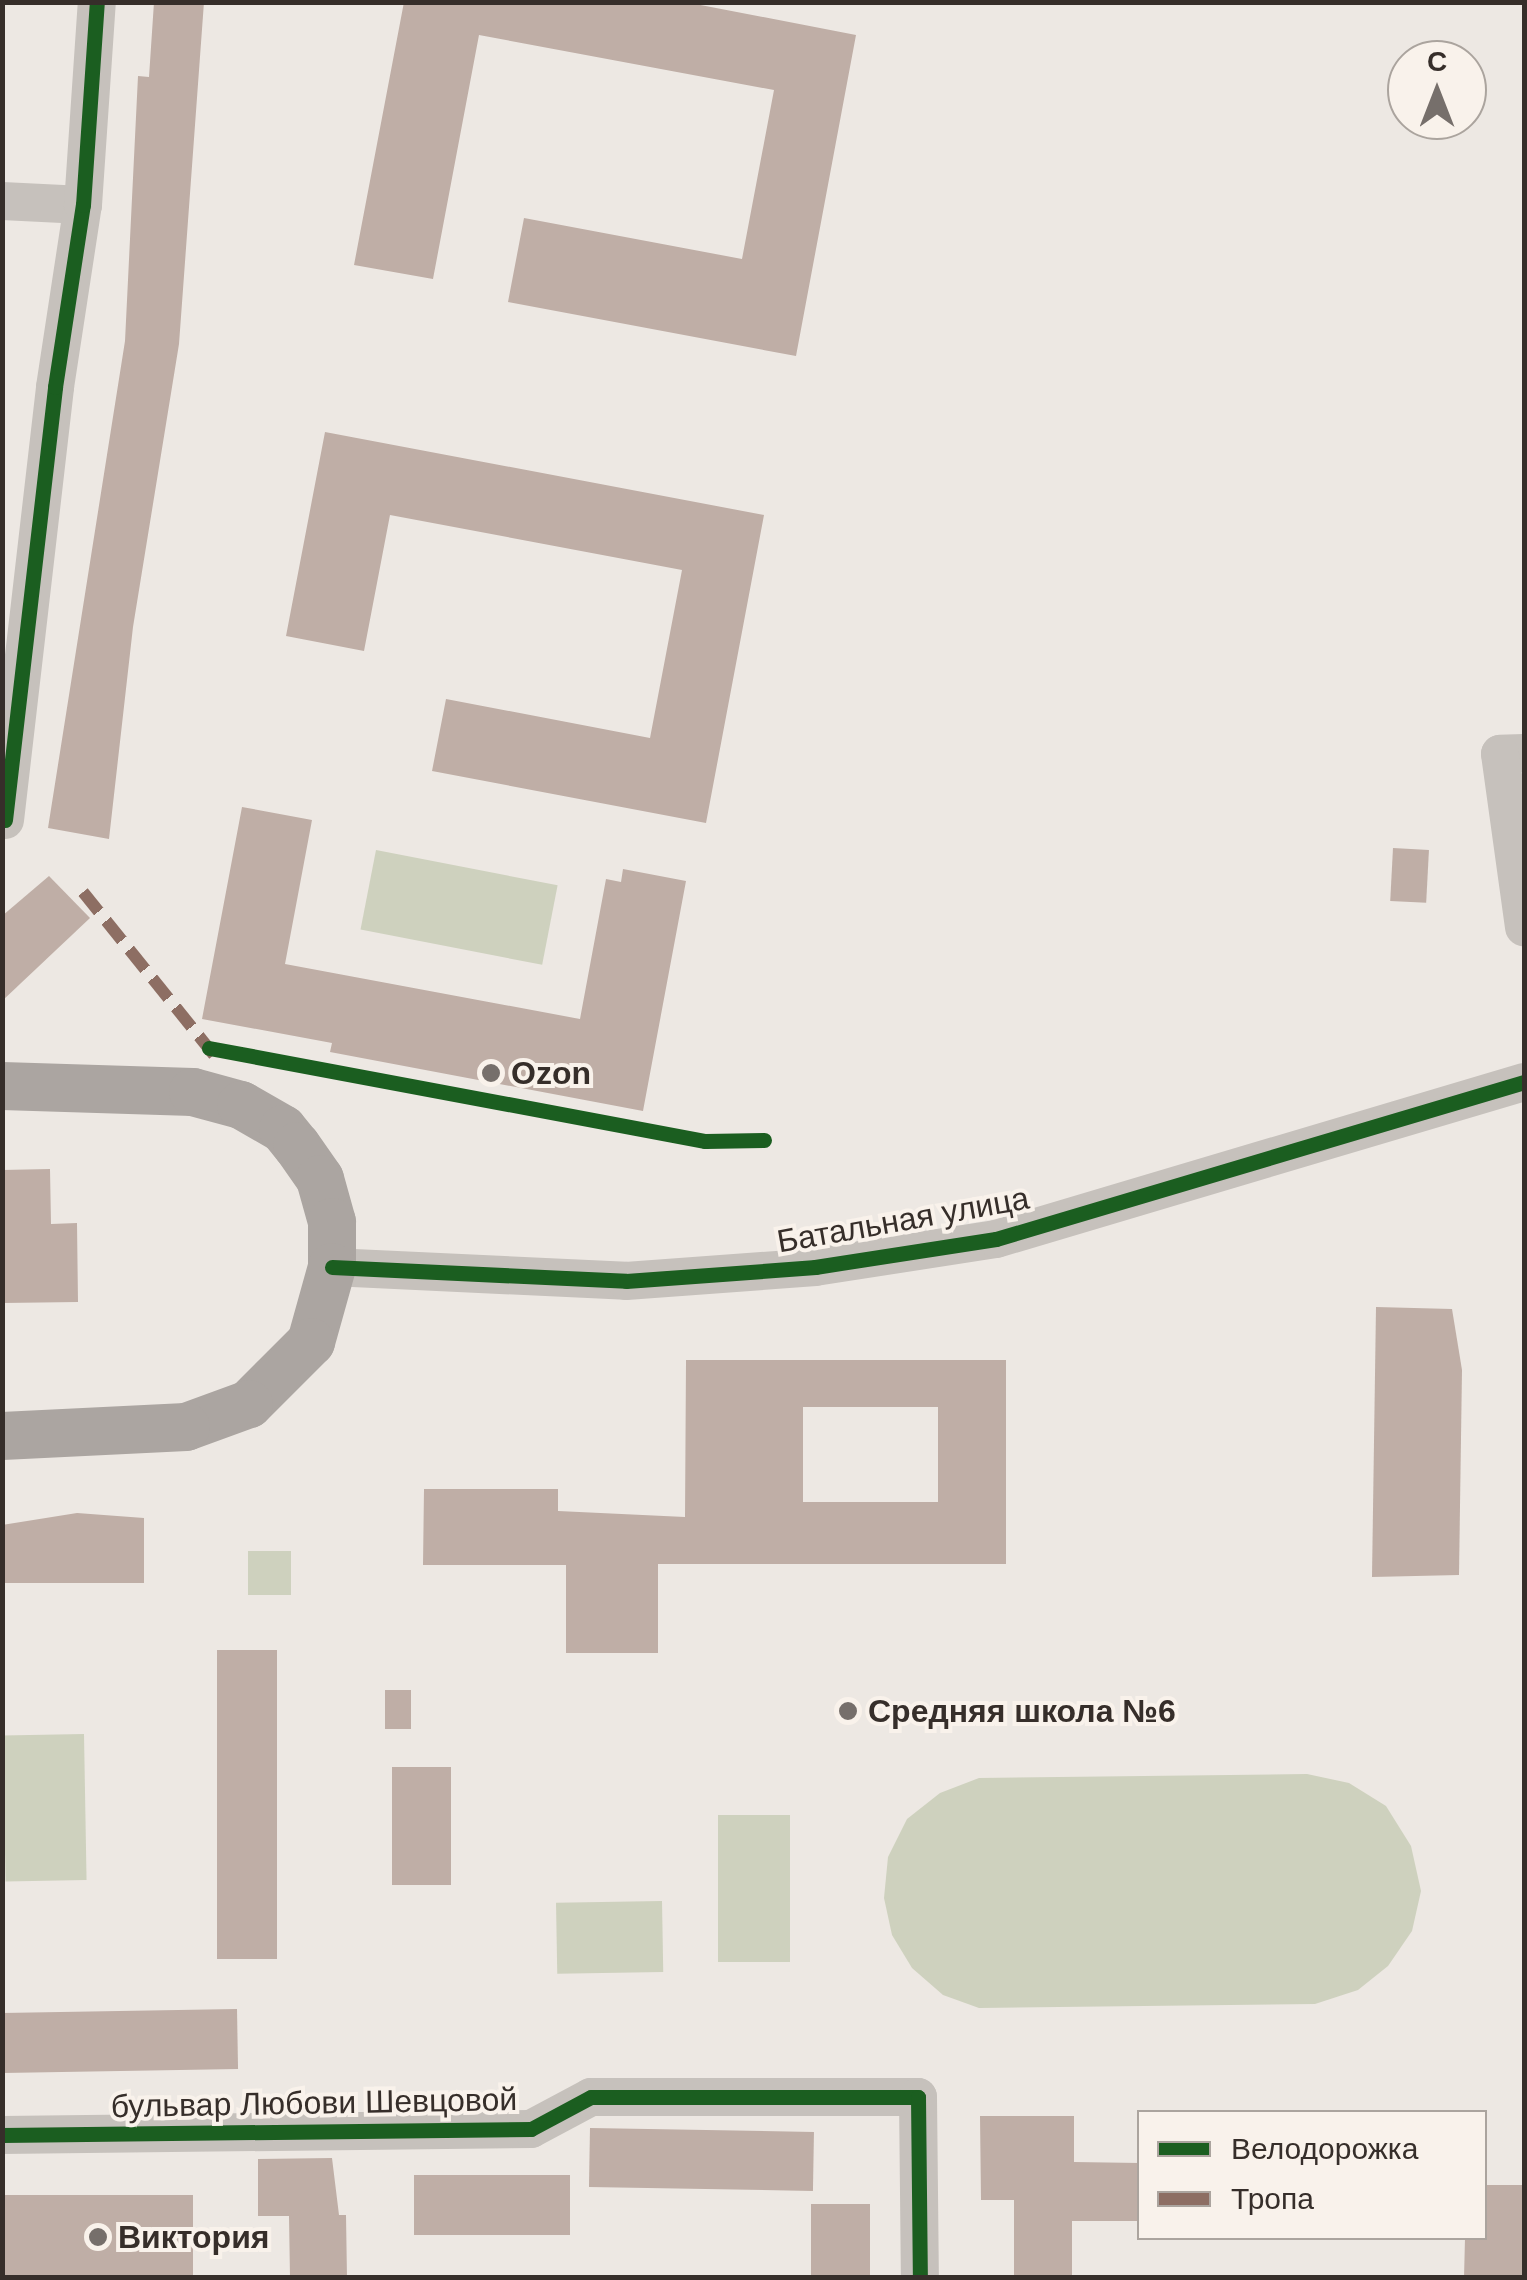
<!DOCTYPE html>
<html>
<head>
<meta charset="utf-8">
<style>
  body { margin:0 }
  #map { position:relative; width:1527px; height:2280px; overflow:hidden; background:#ede8e3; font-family:Arial,sans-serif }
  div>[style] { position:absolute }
  .green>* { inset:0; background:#ced1be; transform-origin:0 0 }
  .building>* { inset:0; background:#bfaea6; transform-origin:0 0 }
  .minor>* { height:38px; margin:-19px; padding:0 19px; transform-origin:19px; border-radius:19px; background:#c6c1bc }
  .major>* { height:48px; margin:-24px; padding:0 24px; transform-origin:24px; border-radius:24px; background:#aba5a1 }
  .quiet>* { height:12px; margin-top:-6px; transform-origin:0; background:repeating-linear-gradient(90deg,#8d6e63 0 25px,transparent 0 37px) }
  .cycleway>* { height:15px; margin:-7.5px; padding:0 7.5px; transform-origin:7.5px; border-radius:7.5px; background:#1b5e20 }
  .dots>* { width:28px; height:28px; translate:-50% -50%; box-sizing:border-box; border:5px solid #f9f2eb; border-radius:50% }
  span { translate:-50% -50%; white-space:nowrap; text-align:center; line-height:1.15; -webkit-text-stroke:8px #f9f2eb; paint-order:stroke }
  .poi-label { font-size:32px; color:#362e2a; font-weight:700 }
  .left { translate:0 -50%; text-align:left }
  .street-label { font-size:32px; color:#362e2a }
  .frame { position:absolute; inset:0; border:5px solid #362e2a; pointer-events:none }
  .legend { position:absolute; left:1137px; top:2110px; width:350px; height:130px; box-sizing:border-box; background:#f9f2eb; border:2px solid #aba49e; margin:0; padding:12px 18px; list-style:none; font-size:30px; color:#362e2a }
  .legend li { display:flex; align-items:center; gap:20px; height:50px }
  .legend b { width:50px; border:2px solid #aba49e }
  .north { position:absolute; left:1387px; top:40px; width:100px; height:100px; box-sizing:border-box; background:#f9f2eb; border:2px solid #aba49e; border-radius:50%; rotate:0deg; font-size:28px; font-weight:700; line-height:40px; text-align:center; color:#362e2a }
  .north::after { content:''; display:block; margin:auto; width:35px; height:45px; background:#766f6b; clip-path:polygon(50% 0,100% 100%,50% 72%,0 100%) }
</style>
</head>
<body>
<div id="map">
  <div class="green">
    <i style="left:376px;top:850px;width:185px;height:81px;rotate:11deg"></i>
    <i style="left:248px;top:1551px;width:43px;height:44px"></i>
    <i style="left:84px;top:1734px;width:146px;height:81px;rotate:89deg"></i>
    <i style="clip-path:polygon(1307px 1774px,1349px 1783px,1386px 1806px,1411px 1846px,1421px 1891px,1412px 1931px,1388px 1966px,1358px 1990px,1315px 2004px,979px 2008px,943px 1995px,912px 1968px,892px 1935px,884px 1898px,888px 1857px,907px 1819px,940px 1793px,979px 1778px)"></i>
    <i style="left:790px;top:1815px;width:147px;height:72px;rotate:90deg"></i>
    <i style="left:662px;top:1901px;width:71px;height:106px;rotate:89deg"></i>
  </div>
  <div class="building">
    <i style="clip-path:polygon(154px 2px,204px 2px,179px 344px,133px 627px,109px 839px,48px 828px,125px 341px,138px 76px,149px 77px)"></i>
    <i style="clip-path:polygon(404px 2px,685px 2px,856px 35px,796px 356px,508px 302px,524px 218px,742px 259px,774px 90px,479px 35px,433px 279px,354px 265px)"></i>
    <i style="clip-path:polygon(325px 432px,764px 515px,706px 823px,432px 771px,446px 699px,650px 738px,682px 570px,390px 515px,364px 651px,286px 636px)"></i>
    <i style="clip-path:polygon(242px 807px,312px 820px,285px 964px,580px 1019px,606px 879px,621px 882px,623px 869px,686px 881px,643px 1111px,330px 1052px,332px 1043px,202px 1019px)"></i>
    <i style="left:1393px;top:848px;width:36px;height:53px;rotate:3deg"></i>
    <i style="clip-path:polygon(49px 876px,90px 918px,2px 1001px,2px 916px)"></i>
    <i style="clip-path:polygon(50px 1169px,51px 1224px,77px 1223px,78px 1302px,3px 1303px,2px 1170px)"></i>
    <i style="clip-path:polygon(1376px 1307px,1452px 1309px,1462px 1370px,1459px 1575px,1372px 1577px)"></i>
    <i style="clip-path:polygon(evenodd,686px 1360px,1006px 1360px,1006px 1564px,658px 1564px,658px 1653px,566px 1653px,566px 1565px,423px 1565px,424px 1489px,558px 1489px,558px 1511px,685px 1517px,686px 1360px,803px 1407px,938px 1407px,938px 1502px,803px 1502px,803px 1407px)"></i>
    <i style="clip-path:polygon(77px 1513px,144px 1518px,144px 1583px,2px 1583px,2px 1525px)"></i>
    <i style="left:277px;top:1650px;width:309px;height:60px;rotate:90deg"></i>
    <i style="left:385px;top:1690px;width:26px;height:39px"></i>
    <i style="left:392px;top:1767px;width:59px;height:118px"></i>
    <i style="left:237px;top:2009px;width:60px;height:235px;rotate:89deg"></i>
    <i style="clip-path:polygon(980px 2116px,1074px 2116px,1074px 2162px,1140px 2163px,1140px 2221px,1072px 2221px,1072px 2278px,1014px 2278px,1014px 2200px,981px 2200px)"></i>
    <i style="left:590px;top:2128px;width:224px;height:59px;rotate:1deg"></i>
    <i style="clip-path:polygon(332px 2158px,339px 2215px,346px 2215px,347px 2278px,290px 2278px,289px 2216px,258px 2216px,258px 2159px)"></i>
    <i style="left:414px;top:2175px;width:156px;height:60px"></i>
    <i style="clip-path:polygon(1484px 2185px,1524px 2185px,1524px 2278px,1464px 2278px,1465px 2238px,1484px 2238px)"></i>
    <i style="left:193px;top:2195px;width:83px;height:191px;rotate:90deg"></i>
    <i style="left:811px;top:2204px;width:59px;height:74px"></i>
  </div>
  <div class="minor">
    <i style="left:2px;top:201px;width:81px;rotate:2.8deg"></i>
    <i style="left:1524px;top:753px;width:24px;rotate:178deg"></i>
    <i style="left:1500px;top:754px;width:175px;rotate:82.1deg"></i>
    <i style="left:5px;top:820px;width:436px;rotate:-83.4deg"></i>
    <i style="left:55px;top:387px;width:184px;rotate:-81.3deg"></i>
    <i style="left:83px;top:205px;width:203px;rotate:-86.1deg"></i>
    <i style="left:332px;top:1267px;width:294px;rotate:2.7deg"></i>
    <i style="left:626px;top:1281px;width:190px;rotate:-4.2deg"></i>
    <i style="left:815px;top:1267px;width:183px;rotate:-8.8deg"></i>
    <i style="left:996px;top:1239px;width:551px;rotate:-16.56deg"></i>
    <i style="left:2px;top:2135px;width:529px;rotate:-0.65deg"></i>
    <i style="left:531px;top:2129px;width:68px;rotate:-28.1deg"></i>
    <i style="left:591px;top:2097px;width:327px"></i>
    <i style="left:918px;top:2097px;width:181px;rotate:89.4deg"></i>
  </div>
  <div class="major">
    <i style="left:2px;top:1086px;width:191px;rotate:1.8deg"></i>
    <i style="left:193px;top:1092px;width:50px;rotate:15.2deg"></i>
    <i style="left:241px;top:1105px;width:48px;rotate:29.7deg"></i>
    <i style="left:283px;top:1129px;width:22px;rotate:51deg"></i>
    <i style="left:297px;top:1146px;width:40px;rotate:55.1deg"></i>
    <i style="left:320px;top:1179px;width:45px;rotate:74.4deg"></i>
    <i style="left:332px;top:1222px;width:45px;rotate:90deg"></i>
    <i style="left:332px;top:1267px;width:78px;rotate:105.6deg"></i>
    <i style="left:311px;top:1342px;width:88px;rotate:135deg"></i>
    <i style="left:249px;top:1404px;width:67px;rotate:159.9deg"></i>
    <i style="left:186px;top:1427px;width:184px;rotate:177.2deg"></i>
  </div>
  <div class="quiet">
    <i style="left:83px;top:892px;width:209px;rotate:51.2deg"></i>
  </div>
  <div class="cycleway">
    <i style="left:5px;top:820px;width:436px;rotate:-83.4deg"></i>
    <i style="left:55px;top:387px;width:184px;rotate:-81.3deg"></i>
    <i style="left:83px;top:205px;width:203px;rotate:-86.1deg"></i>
    <i style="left:209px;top:1048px;width:505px;rotate:10.62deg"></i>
    <i style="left:705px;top:1141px;width:59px;rotate:-1deg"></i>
    <i style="left:332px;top:1267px;width:294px;rotate:2.7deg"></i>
    <i style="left:626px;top:1281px;width:190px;rotate:-4.2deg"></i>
    <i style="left:815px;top:1267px;width:183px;rotate:-8.8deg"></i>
    <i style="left:996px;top:1239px;width:551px;rotate:-16.56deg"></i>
    <i style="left:2px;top:2135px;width:529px;rotate:-0.65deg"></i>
    <i style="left:531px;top:2129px;width:68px;rotate:-28.1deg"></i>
    <i style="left:591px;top:2097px;width:327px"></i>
    <i style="left:918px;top:2097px;width:181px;rotate:89.4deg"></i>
  </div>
  <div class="dots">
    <i style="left:491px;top:1073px;background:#766f6b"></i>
    <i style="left:848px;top:1711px;background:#766f6b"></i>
    <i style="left:98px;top:2237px;background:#766f6b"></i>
  </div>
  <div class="poi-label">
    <span class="left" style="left:511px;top:1073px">Ozon</span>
    <span class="left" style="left:868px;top:1711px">Средняя школа №6</span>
    <span class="left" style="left:118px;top:2237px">Виктория</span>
  </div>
  <div class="street-label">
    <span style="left:903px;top:1220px;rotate:-10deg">Батальная улица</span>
    <span style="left:314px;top:2103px;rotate:-1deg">бульвар Любови Шевцовой</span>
  </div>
  <div class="frame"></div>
  <ul class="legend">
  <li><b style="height:12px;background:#1b5e20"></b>Велодорожка</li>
  <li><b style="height:12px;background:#8d6e63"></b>Тропа</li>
  </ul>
  <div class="north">С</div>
</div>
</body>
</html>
